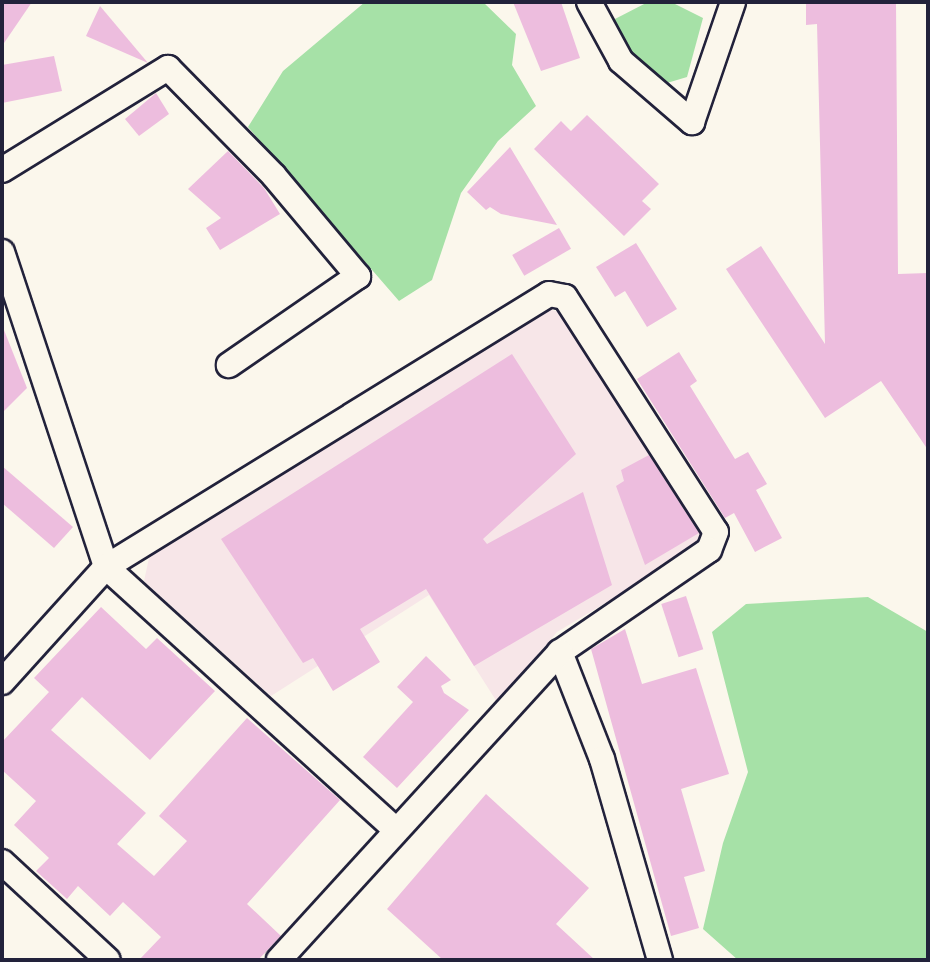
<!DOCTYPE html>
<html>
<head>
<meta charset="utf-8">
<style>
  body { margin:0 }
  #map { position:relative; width:930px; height:962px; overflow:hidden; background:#fbf7ec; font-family:"Balsamiq Sans",sans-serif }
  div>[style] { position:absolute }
  .built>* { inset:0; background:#f7e6e8 }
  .green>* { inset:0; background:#a6e1a7 }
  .building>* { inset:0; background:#edbdde; transform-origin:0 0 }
  .roads { filter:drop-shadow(2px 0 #22223b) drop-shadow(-2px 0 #22223b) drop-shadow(0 2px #22223b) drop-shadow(0 -2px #22223b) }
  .street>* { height:24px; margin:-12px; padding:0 12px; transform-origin:12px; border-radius:12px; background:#fbf7ec }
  span { translate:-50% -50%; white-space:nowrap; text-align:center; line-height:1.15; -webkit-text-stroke:6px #fbf7ec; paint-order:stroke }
  .frame { position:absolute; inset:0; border:4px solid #22223b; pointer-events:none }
</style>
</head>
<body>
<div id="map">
  <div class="built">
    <i style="clip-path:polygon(544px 308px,567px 314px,702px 525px,697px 548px,557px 632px,497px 702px,429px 595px,271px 696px,144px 581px,149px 558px)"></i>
  </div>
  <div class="green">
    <i style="clip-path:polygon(365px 2px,483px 2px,516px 34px,512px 65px,536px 106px,498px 141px,461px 193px,432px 280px,399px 301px,248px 127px,283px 71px)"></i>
    <i style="clip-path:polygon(648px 2px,671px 2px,703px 18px,687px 77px,667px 83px,630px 54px,615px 33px,613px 20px)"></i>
    <i style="clip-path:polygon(868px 597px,928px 632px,928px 960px,738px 960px,703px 929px,723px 843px,748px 772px,712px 632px,746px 604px)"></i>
  </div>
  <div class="building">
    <i style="clip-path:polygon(2px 2px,32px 2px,2px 46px)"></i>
    <i style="clip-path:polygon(513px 2px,561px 2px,580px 58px,541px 71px)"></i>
    <i style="clip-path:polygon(806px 2px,896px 2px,898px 274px,928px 273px,928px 450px,881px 381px,825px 418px,726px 269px,761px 246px,825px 344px,817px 24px,806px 25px)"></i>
    <i style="clip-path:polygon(100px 6px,148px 63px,86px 36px)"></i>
    <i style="clip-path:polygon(54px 56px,62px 91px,2px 103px,2px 65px)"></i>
    <i style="clip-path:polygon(156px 93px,169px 114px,139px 136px,125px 119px)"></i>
    <i style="clip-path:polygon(587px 115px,659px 184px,642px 201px,651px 209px,624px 236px,534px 149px,561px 121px,571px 131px)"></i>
    <i style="clip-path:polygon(510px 147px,557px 225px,501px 214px,490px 207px,486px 210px,467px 192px)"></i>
    <i style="clip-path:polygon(228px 151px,264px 188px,280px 214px,220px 250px,206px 228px,221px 218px,188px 189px)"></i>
    <i style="left:559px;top:228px;width:24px;height:54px;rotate:60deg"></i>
    <i style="clip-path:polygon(636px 243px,677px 309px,647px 327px,625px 291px,615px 297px,596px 267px)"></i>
    <i style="clip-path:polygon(2px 325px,27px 388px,2px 413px)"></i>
    <i style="clip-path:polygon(679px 352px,697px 381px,690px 386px,735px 459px,748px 452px,767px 484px,756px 490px,782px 538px,755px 552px,734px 513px,725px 518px,637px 379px)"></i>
    <i style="clip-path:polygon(512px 354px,576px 454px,483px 539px,487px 544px,583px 492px,612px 585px,474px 666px,426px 589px,360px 629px,380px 662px,333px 691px,313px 658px,303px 663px,221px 539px)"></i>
    <i style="clip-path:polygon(649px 455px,699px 533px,645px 565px,616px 486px,624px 481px,621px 470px)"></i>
    <i style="clip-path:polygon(2px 466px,73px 527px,54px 548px,2px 503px)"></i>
    <i style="left:686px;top:596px;width:56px;height:26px;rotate:72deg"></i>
    <i style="clip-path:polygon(101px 607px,146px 649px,157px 638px,215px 691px,150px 760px,82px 697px,51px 730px,146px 813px,117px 844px,154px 876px,187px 841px,159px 816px,247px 718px,340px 800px,247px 904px,281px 936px,258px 960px,139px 960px,161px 937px,123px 902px,110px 916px,78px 886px,67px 899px,36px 871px,49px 858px,14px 825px,36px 801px,2px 770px,2px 742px,49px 692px,34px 678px)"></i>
    <i style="clip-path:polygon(625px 629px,642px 684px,696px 668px,729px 774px,681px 789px,705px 871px,684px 877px,699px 928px,671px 936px,591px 649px)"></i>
    <i style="clip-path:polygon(426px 656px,451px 680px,441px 686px,444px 693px,469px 710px,397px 788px,363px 757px,413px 702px,397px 687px)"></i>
    <i style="clip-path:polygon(486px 794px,589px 888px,556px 924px,595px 960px,443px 960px,387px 909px)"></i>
  </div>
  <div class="roads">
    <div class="street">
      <i style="left:589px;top:2px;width:67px;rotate:61.5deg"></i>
      <i style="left:621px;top:61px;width:94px;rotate:40.7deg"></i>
      <i style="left:692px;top:122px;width:127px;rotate:-71.1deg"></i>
      <i style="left:2px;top:170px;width:195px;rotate:-31.6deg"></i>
      <i style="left:168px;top:68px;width:151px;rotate:45.5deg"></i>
      <i style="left:274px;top:176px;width:131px;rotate:50deg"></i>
      <i style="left:358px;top:276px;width:157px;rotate:145.4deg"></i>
      <i style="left:2px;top:252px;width:332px;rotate:71.7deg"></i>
      <i style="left:106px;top:567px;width:390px;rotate:42.2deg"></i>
      <i style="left:560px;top:652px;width:115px;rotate:68.6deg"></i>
      <i style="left:602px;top:759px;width:209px;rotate:73.9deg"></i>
      <i style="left:2px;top:682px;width:155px;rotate:-47.9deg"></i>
      <i style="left:106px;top:567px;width:520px;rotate:-31.64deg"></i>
      <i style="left:549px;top:294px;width:16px;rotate:11deg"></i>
      <i style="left:565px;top:297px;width:279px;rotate:57.3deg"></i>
      <i style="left:716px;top:532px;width:19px;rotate:111deg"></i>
      <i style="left:709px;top:550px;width:181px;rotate:145.6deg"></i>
      <i style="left:560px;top:652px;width:417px;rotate:132.4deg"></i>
      <i style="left:2px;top:862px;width:144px;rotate:42.8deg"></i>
    </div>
  </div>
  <div class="frame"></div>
</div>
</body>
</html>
